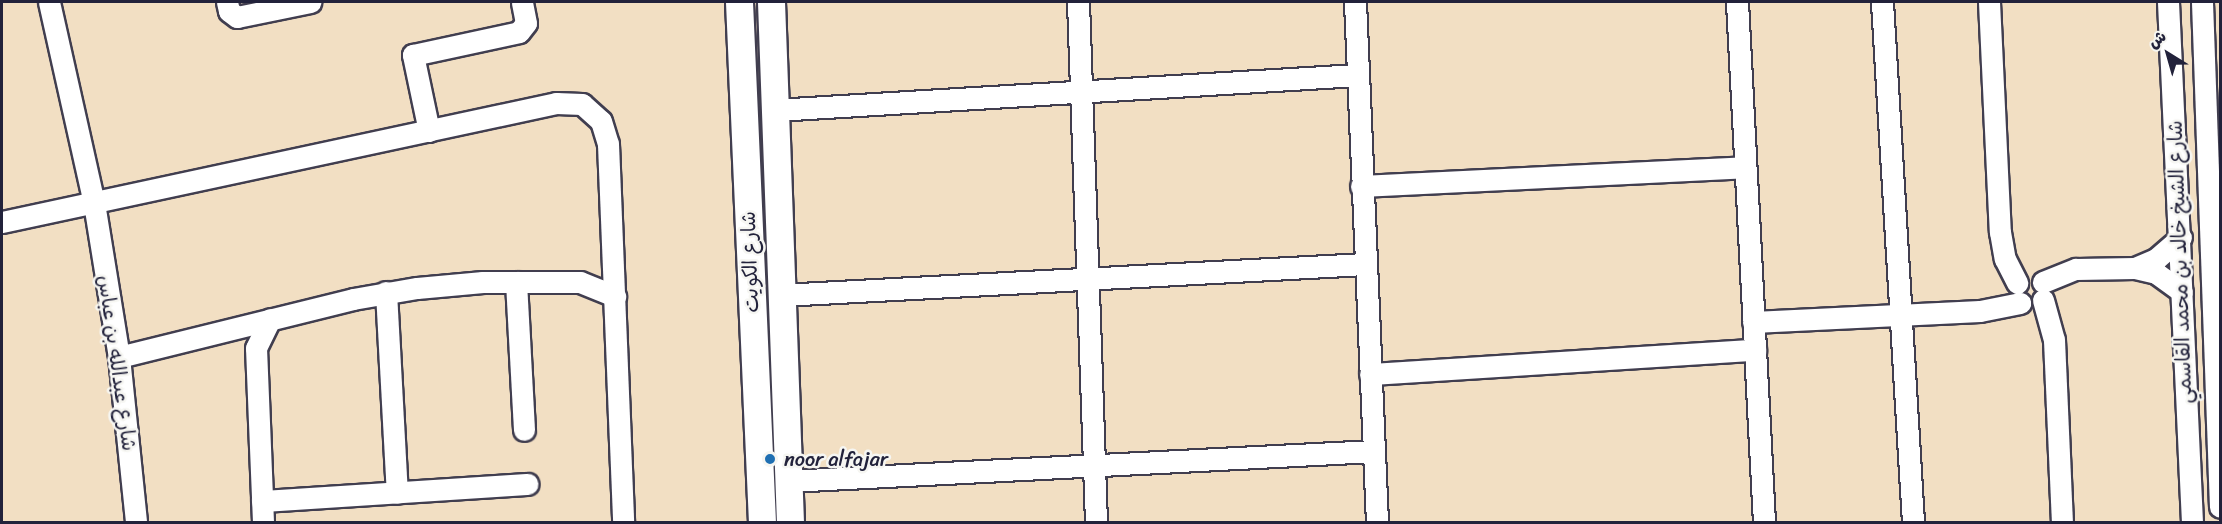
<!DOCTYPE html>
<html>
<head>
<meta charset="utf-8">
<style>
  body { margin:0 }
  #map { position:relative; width:2222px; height:524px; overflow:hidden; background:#f2dfc3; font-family:Sriracha,"Playpen Sans Arabic",sans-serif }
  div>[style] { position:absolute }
  .roads { filter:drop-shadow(2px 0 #413e4f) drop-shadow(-2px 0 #413e4f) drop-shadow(0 2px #413e4f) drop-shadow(0 -2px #413e4f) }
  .minor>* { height:21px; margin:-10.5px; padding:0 10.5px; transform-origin:10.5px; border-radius:10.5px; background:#fff }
  .major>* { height:27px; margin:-13.5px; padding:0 13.5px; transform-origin:13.5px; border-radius:13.5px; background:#fff }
  .dots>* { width:16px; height:16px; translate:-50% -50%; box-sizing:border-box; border:3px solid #f6f6f2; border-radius:50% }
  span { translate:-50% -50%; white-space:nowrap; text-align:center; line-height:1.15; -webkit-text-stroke:5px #f6f6f2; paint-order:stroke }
  .street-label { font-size:20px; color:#22223b }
  .poi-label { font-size:20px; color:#22223b }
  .left { translate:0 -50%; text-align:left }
  .frame { position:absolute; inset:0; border:3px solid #22223b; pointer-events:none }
  .north { position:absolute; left:2138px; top:24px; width:60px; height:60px; -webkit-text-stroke:4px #f6f6f2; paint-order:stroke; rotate:323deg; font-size:16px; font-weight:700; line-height:24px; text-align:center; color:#22223b }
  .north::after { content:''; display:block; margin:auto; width:21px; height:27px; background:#22223b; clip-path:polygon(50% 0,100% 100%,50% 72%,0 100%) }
</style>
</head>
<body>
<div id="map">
  <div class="roads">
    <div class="minor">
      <i style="left:49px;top:2px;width:206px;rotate:77.4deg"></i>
      <i style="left:94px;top:203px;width:156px;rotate:80.8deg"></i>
      <i style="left:119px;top:357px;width:166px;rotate:84.1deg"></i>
      <i style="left:227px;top:2px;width:9px;rotate:77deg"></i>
      <i style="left:229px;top:11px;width:10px;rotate:37deg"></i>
      <i style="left:237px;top:17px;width:75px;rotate:-11.6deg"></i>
      <i style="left:1078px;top:2px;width:520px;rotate:88.02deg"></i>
      <i style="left:1355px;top:2px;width:520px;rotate:87.58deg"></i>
      <i style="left:1737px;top:2px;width:521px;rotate:87.03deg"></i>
      <i style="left:1882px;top:2px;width:521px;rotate:86.59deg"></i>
      <i style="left:1989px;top:2px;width:230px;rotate:87.3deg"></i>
      <i style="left:2000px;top:232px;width:27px;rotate:80deg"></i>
      <i style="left:2005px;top:259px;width:27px;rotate:63deg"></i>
      <i style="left:2168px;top:2px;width:521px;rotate:87.36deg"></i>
      <i style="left:2202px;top:2px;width:505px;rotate:87.96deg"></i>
      <i style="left:775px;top:110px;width:583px;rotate:-3.44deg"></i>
      <i style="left:429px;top:131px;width:78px;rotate:-101.9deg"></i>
      <i style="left:413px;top:55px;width:108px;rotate:-12.2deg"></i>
      <i style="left:519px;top:32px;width:11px;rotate:-52deg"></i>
      <i style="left:526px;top:23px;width:21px;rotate:-101deg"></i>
      <i style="left:1361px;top:186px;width:384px;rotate:-2.8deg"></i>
      <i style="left:2px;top:222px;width:567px;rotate:-12.12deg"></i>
      <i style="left:556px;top:103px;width:26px;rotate:2deg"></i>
      <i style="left:582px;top:104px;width:25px;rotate:42deg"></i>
      <i style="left:601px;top:121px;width:24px;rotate:73deg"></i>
      <i style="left:608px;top:144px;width:378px;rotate:87.7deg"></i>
      <i style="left:2135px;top:268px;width:23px;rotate:-23deg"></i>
      <i style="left:2156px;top:259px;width:33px;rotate:-41deg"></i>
      <i style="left:516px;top:282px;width:148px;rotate:86.9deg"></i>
      <i style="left:2043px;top:282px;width:35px;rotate:-22deg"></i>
      <i style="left:2076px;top:269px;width:59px;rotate:-1deg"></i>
      <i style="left:2135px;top:268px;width:22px;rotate:13deg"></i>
      <i style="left:2156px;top:273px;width:32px;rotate:36deg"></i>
      <i style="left:386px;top:292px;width:201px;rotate:86.9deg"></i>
      <i style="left:781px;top:295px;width:585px;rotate:-3.04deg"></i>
      <i style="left:2043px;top:300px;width:41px;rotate:74.6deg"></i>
      <i style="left:2054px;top:340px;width:182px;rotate:87.5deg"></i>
      <i style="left:1753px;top:322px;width:227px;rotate:-2.8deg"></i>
      <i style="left:1980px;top:311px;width:41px;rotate:-11.3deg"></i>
      <i style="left:119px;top:357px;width:241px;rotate:-13.9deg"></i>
      <i style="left:353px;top:299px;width:65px;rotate:-9.8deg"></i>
      <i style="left:417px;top:288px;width:66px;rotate:-5.2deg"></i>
      <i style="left:483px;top:282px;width:97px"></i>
      <i style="left:580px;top:282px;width:38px;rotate:22deg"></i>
      <i style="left:1370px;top:374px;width:386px;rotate:-3.6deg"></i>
      <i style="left:788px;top:481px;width:587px;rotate:-2.93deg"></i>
      <i style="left:262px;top:501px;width:266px;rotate:-3.7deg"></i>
      <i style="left:263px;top:522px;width:174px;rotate:-92.3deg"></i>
      <i style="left:256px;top:348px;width:32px;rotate:-64deg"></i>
    </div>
    <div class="major">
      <i style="left:739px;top:2px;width:521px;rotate:87.47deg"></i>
      <i style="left:771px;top:2px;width:520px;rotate:87.91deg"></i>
    </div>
  </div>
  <div class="dots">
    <i style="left:770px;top:459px;background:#1f6fb2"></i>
  </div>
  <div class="street-label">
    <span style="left:750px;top:262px;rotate:-92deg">شارع الكويت</span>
    <span style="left:2180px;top:262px;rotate:-92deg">شارع الشيخ خالد بن محمد القاسمي</span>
    <span style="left:117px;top:363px;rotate:82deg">شارع عبدالله بن عباس</span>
  </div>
  <div class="poi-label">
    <span class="left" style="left:784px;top:459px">noor alfajar</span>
  </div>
  <div class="frame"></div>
  <div class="north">ش</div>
</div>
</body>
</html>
